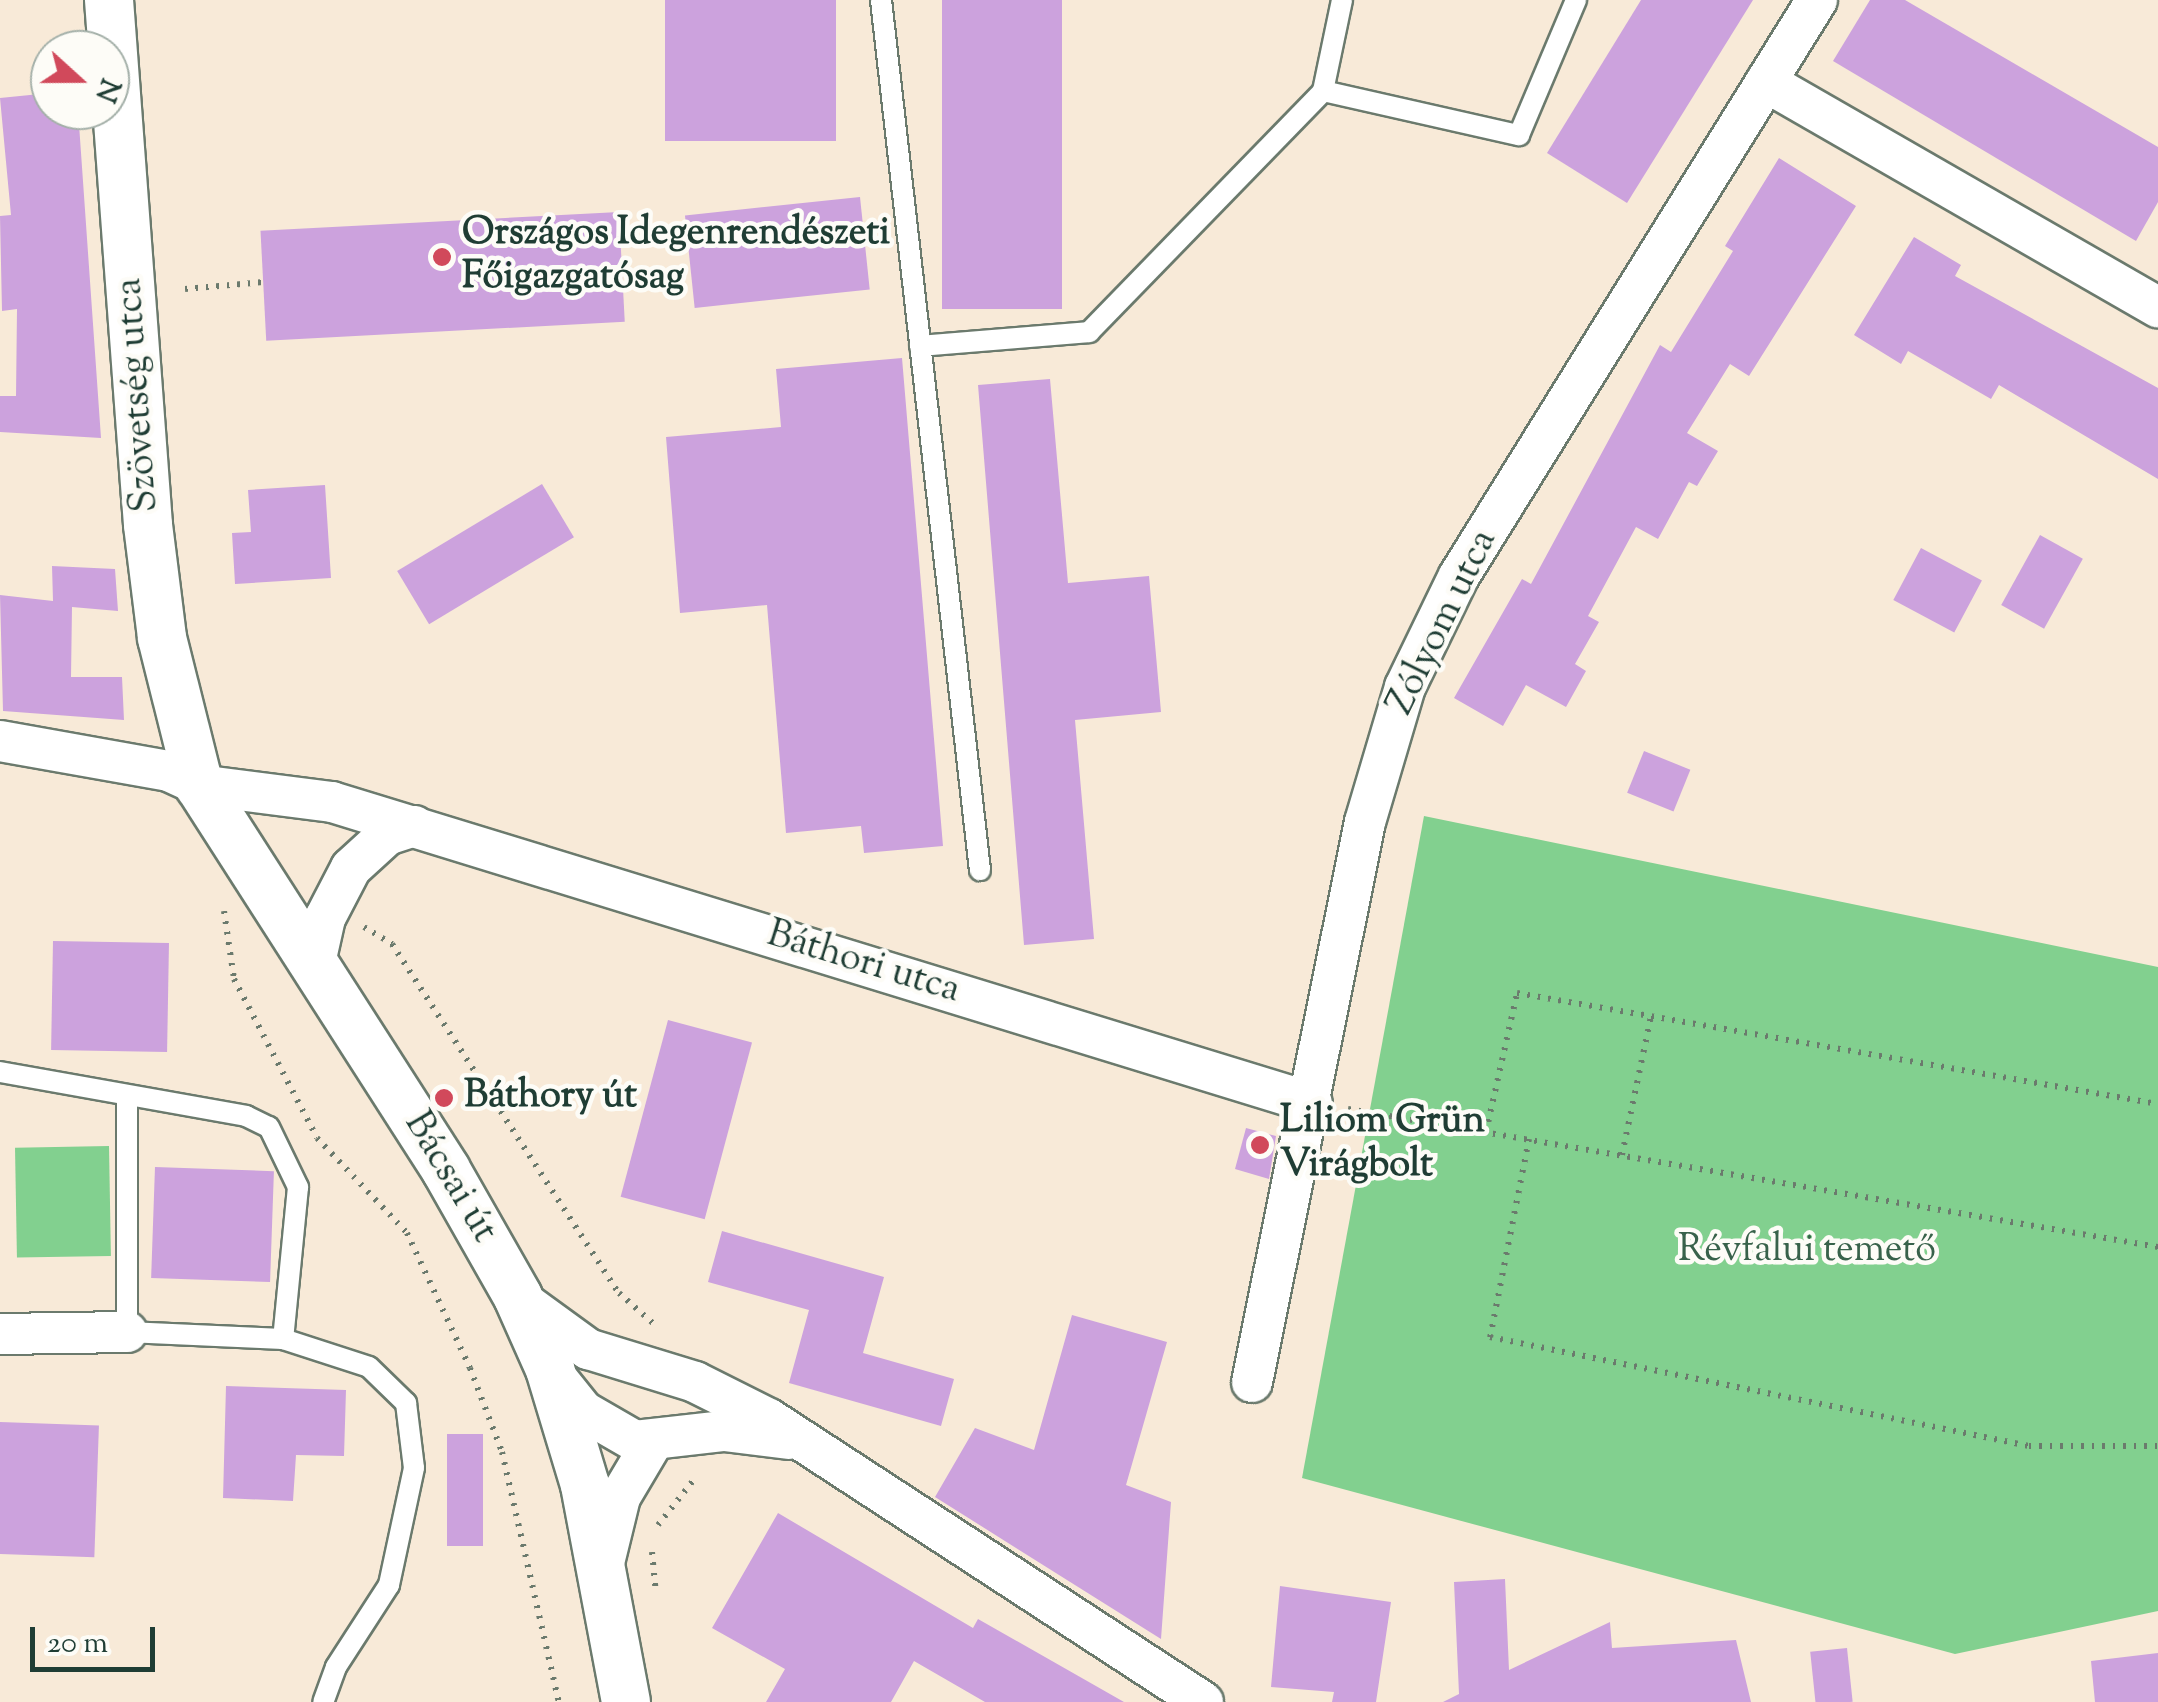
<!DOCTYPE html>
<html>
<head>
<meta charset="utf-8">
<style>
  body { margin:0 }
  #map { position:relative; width:2158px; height:1702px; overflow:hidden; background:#f8ead8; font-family:"Sorts Mill Goudy",serif }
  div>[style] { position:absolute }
  .green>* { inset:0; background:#82d08f; transform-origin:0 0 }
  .building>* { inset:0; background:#cca2dd; transform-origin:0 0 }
  .path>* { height:6px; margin-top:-3px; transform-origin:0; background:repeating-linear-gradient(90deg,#6b7a6d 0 2.5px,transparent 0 10.5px) }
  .roads { filter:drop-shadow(2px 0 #6b7a6d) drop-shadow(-2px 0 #6b7a6d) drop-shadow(0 2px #6b7a6d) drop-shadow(0 -2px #6b7a6d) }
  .service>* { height:20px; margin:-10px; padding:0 10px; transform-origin:10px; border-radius:10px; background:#fff }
  .minor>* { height:40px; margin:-20px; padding:0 20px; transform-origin:20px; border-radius:20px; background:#fff }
  .tertiary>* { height:48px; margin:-24px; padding:0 24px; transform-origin:24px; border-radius:24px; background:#fff }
  .dots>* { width:28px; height:28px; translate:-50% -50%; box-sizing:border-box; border:5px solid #fdfcf7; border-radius:50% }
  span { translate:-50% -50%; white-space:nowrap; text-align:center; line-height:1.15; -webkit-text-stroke:9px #fdfcf7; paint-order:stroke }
  .poi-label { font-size:38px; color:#1f3d34; font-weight:700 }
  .left { translate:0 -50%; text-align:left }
  .street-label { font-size:38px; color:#1f3d34 }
  .park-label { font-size:38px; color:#38624b }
  .north { position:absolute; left:30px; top:30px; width:100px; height:100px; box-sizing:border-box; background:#fdfcf7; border:2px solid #a4b0a9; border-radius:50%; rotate:111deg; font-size:28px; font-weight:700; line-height:40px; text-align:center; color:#1f3d34 }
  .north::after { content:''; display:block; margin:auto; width:35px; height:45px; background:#d1495b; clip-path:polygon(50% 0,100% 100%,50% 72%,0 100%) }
  .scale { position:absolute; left:30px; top:1627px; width:125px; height:45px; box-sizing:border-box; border:5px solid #1f3d34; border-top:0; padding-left:12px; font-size:30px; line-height:35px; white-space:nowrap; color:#1f3d34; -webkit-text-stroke:8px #fdfcf7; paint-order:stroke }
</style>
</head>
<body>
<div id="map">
  <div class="green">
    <i style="clip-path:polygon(1424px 816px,2158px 967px,2158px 1611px,1955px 1654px,1302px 1478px)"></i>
    <i style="left:109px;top:1146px;width:110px;height:94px;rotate:89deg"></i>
  </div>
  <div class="building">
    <i style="left:665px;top:0;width:171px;height:141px"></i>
    <i style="left:942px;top:0;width:120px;height:309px"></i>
    <i style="clip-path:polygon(1641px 0,1753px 0,1627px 203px,1547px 153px)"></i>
    <i style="clip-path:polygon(1870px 0,1905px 0,2158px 147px,2158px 202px,2136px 241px,1833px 61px)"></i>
    <i style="clip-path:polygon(50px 93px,50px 110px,78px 110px,101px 438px,0 432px,0 396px,16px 396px,17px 309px,2px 311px,0 216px,11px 215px,0 98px)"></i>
    <i style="clip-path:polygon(1779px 158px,1856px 206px,1749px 376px,1730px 364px,1687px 433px,1718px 451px,1697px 486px,1689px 482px,1658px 539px,1636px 527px,1588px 616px,1599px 622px,1575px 664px,1586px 671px,1566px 707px,1526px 685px,1503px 726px,1454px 698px,1522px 579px,1531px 584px,1660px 345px,1671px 352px,1733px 251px,1725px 246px)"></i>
    <i style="left:860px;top:197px;width:93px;height:176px;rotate:84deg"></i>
    <i style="left:619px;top:212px;width:110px;height:359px;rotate:87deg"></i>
    <i style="clip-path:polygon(1914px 237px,1961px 265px,1955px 276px,2158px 388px,2158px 479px,1999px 385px,1991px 399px,1908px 351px,1901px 364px,1854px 335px)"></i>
    <i style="clip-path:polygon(902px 358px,943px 846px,864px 853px,861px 826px,786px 833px,767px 605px,680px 613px,666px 437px,781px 427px,776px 369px)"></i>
    <i style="clip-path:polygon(1050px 379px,1068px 583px,1149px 576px,1161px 712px,1075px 720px,1094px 939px,1024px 945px,978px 385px)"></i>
    <i style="left:542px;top:484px;width:62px;height:169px;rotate:59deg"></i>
    <i style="clip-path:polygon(325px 485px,331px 578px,235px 584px,232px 533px,251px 532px,248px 490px)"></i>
    <i style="left:2040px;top:535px;width:49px;height:80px;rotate:29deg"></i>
    <i style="left:1921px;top:548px;width:69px;height:59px;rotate:28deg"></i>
    <i style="clip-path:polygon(52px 566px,115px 569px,118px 611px,72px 607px,71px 677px,122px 677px,124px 720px,3px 711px,0 595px,53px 601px)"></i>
    <i style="left:1644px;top:751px;width:50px;height:45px;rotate:22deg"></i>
    <i style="left:53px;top:941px;width:116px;height:109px;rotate:1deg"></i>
    <i style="left:668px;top:1020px;width:87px;height:183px;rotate:15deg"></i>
    <i style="clip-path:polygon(1246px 1128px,1276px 1136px,1269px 1179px,1235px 1169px)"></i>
    <i style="left:155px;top:1167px;width:119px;height:111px;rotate:2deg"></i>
    <i style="clip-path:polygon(722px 1231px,884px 1277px,863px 1353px,954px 1379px,941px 1426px,789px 1383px,809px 1310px,708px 1282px)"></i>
    <i style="clip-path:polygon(1072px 1315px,1167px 1342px,1126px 1485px,1171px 1502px,1161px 1639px,935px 1497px,975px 1428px,1034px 1450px)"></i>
    <i style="clip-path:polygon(226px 1386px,346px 1390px,344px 1456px,296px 1455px,293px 1501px,223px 1498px)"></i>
    <i style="left:0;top:1422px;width:99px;height:132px;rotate:2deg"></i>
    <i style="left:447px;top:1434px;width:36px;height:112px"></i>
    <i style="clip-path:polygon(778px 1513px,973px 1628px,978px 1619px,1124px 1702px,985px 1702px,914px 1661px,891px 1702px,766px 1702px,785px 1669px,712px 1628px)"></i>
    <i style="clip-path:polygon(1505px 1579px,1509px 1670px,1610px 1622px,1612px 1648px,1736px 1640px,1751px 1702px,1443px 1702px,1459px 1694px,1454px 1582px)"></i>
    <i style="clip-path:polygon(1280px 1586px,1391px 1602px,1376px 1702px,1332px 1702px,1334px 1692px,1271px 1687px)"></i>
    <i style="left:1847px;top:1648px;width:54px;height:37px;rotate:84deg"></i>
    <i style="clip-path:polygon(2158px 1653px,2158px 1702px,2095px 1702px,2091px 1661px)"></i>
  </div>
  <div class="path">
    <i style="left:185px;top:289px;width:79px;rotate:-5.1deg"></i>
    <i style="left:224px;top:911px;width:69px;rotate:81.6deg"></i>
    <i style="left:234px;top:979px;width:179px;rotate:62.4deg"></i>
    <i style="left:317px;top:1138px;width:131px;rotate:46.5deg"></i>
    <i style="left:407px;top:1233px;width:149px;rotate:65deg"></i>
    <i style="left:470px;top:1368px;width:90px;rotate:69.1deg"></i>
    <i style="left:502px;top:1452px;width:256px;rotate:77.2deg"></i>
    <i style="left:364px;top:927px;width:33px;rotate:31deg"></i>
    <i style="left:392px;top:944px;width:416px;rotate:57deg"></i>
    <i style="left:619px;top:1293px;width:48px;rotate:41.6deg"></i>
    <i style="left:1348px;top:1109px;width:822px;rotate:9.67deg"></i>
    <i style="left:1486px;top:1132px;width:142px;rotate:-77.4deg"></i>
    <i style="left:1517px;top:993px;width:651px;rotate:9.82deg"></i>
    <i style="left:1529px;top:1139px;width:202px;rotate:101.1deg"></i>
    <i style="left:1490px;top:1337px;width:550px;rotate:11.43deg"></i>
    <i style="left:2029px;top:1446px;width:129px"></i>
    <i style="left:1622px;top:1155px;width:142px;rotate:-78.2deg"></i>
    <i style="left:658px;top:1525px;width:61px;rotate:-51.6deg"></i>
    <i style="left:652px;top:1552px;width:42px;rotate:84.6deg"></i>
  </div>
  <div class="roads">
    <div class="service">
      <i style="left:881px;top:0;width:876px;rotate:83.51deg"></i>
      <i style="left:1323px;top:91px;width:93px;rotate:-78.2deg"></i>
      <i style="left:920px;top:346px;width:170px;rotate:-4.7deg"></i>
      <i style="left:1089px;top:332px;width:336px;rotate:-45.8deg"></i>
      <i style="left:1323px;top:91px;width:201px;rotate:12.7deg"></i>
      <i style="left:1519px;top:135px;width:147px;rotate:-67.1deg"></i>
      <i style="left:0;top:1072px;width:250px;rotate:10.1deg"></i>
      <i style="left:246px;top:1116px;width:25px;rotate:26deg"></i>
      <i style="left:269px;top:1127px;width:67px;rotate:64.2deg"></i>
      <i style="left:298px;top:1187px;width:153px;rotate:95.6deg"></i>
      <i style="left:127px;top:1099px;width:233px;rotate:90deg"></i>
      <i style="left:127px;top:1332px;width:156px;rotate:2.6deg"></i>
      <i style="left:283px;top:1339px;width:90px;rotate:18deg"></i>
      <i style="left:369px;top:1367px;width:52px;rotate:44.2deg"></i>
      <i style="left:406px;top:1403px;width:65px;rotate:83deg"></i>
      <i style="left:414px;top:1468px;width:120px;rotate:102.1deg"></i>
      <i style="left:389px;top:1585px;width:98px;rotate:122.9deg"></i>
      <i style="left:336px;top:1667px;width:37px;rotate:110deg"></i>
    </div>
    <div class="minor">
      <i style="left:1766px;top:82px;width:452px;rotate:29.9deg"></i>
      <i style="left:0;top:741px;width:172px;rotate:10.1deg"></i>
      <i style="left:169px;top:771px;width:33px;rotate:25deg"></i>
      <i style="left:199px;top:785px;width:134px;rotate:7.3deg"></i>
      <i style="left:332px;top:802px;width:1025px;rotate:17.07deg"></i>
      <i style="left:315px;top:963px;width:46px;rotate:-77.5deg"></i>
      <i style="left:325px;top:918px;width:56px;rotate:-62.5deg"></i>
      <i style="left:351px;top:868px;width:49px;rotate:-42.5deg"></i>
      <i style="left:387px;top:835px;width:29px;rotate:-18deg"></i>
      <i style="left:522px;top:1301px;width:82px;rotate:36deg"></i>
      <i style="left:588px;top:1349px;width:112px;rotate:17.1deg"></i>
      <i style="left:695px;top:1382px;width:83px;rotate:26.6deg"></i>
      <i style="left:769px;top:1419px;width:518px;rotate:33.11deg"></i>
      <i style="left:0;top:1334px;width:127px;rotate:-0.9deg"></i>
      <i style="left:555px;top:1376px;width:45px;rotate:51.3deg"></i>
      <i style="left:583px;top:1411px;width:60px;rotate:30deg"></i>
      <i style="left:635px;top:1441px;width:90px;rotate:-6.4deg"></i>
      <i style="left:724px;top:1431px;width:65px;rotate:7deg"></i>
      <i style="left:1252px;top:1382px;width:571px;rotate:-78.59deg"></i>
      <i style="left:1365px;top:822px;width:141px;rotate:-73.5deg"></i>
      <i style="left:1405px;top:687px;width:123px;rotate:-64.1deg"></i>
      <i style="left:1459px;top:576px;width:678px;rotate:-58.14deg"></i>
      <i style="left:603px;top:1567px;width:72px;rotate:-76.3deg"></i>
      <i style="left:620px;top:1497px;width:63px;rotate:-59.3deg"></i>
    </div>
    <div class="tertiary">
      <i style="left:109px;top:0;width:526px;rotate:85.75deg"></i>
      <i style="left:148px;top:525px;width:114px;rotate:82.9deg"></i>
      <i style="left:162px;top:638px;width:152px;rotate:75.9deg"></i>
      <i style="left:199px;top:785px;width:457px;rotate:57.3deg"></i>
      <i style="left:446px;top:1170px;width:146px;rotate:60.4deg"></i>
      <i style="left:518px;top:1297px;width:79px;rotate:66deg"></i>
      <i style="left:550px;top:1369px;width:121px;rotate:73.2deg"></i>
      <i style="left:585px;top:1485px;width:221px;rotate:79.3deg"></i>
    </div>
  </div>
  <div class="dots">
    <i style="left:442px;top:257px;background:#d1495b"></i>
    <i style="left:444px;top:1098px;background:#d1495b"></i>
    <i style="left:1260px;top:1145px;background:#d1495b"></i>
  </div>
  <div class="poi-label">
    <span class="left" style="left:462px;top:257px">Országos Idegenrendészeti<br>Főigazgatósag</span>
    <span class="left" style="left:464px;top:1098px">Báthory út</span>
    <span class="left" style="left:1280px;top:1145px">Liliom Grün<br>Virágbolt</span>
  </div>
  <div class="street-label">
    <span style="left:139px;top:395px;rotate:-94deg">Szövetség utca</span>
    <span style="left:1444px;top:623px;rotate:-64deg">Zólyom utca</span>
    <span style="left:863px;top:964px;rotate:17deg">Báthori utca</span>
    <span style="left:449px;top:1178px;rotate:59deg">Bácsai út</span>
  </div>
  <div class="park-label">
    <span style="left:1807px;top:1252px">Révfalui temető</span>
  </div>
  <div class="north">N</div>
  <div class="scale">20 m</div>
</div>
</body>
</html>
